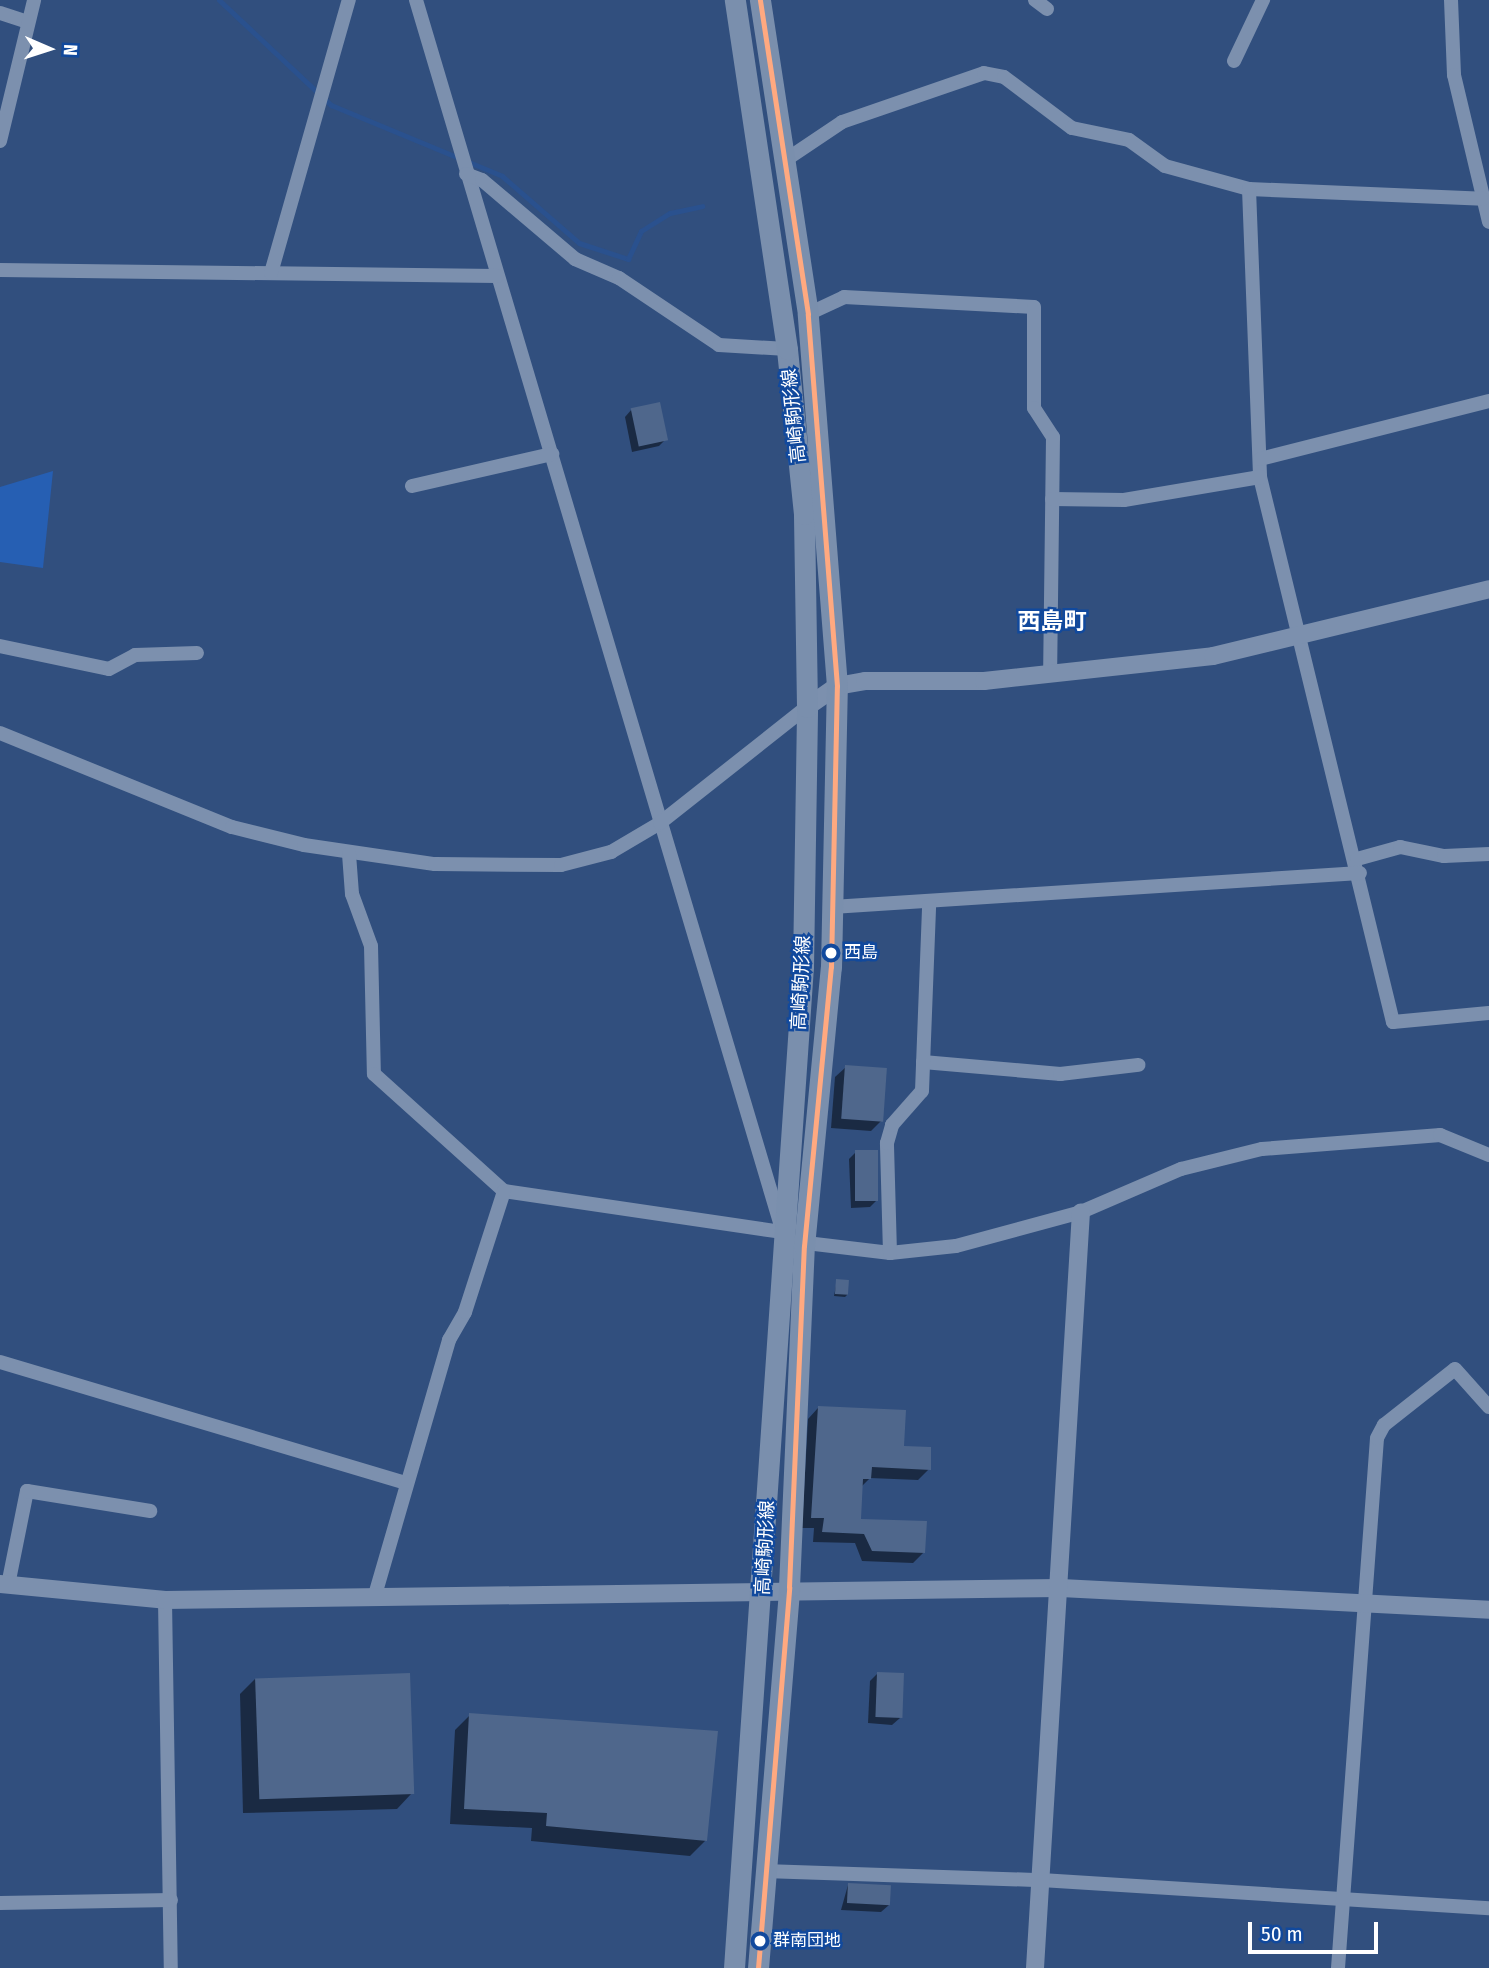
<!DOCTYPE html>
<html>
<head>
<meta charset="utf-8">
<style>
  body { margin:0 }
  #map { position:relative; width:1489px; height:1968px; overflow:hidden; background:#314f7e; font-family:"Fira Sans Condensed","Noto Sans JP",sans-serif }
  div>[style] { position:absolute }
  .green>* { inset:0; background:#265fb3 }
  .shadow>* { inset:0; background:#0007 }
  .stream>* { height:5px; margin:-2.5px; padding:0 2.5px; transform-origin:2.5px; border-radius:2.5px; background:#2a518e }
  .building>* { inset:0; background:#4f678c; transform-origin:0 0 }
  .minor>* { height:14px; margin:-7px; padding:0 7px; transform-origin:7px; border-radius:7px; background:#7c90ae }
  .tertiary>* { height:18px; margin:-9px; padding:0 9px; transform-origin:9px; border-radius:9px; background:#7c90ae }
  .primary>* { height:21px; margin:-10.5px; padding:0 10.5px; transform-origin:10.5px; border-radius:10.5px; background:#7a8fad }
  .bus-1>* { height:5px; margin:-2.5px; padding:0 2.5px; transform-origin:2.5px; border-radius:2.5px; background:#ffa980 }
  .dots>* { width:19px; height:19px; translate:-50% -50%; box-sizing:border-box; border:4px solid #11499d; border-radius:50% }
  span { translate:-50% -50%; white-space:nowrap; text-align:center; line-height:1.15; -webkit-text-stroke:5px #11499d; paint-order:stroke }
  .bus-label { font-size:17px; color:#fff }
  .left { translate:0 -50%; text-align:left }
  .street-label { font-size:19px; color:#fff }
  .quarter-label { font-size:23px; color:#fff; font-weight:700 }
  .north { position:absolute; left:14px; top:14px; width:70px; height:70px; -webkit-text-stroke:5px #11499d; paint-order:stroke; rotate:93deg; font-size:19px; font-weight:700; line-height:28px; text-align:center; color:#fff }
  .north::after { content:''; display:block; margin:auto; width:24px; height:32px; background:#fff; clip-path:polygon(50% 0,100% 100%,50% 72%,0 100%) }
  .scale { position:absolute; left:1248px; top:1922px; width:130px; height:32px; box-sizing:border-box; border:4px solid #fff; border-top:0; padding-left:9px; font-size:21px; line-height:24px; white-space:nowrap; color:#fff; -webkit-text-stroke:5px #11499d; paint-order:stroke }
</style>
</head>
<body>
<div id="map">
  <div class="green">
    <i style="clip-path:polygon(53px 471px,43px 568px,0 562px,0 487px)"></i>
  </div>
  <div class="shadow">
    <i style="clip-path:polygon(632px 409px,666px 439px,659px 446px,632px 452px,625px 417px)"></i>
    <i style="clip-path:polygon(846px 1067px,881px 1121px,871px 1131px,831px 1128px,835px 1077px)"></i>
    <i style="clip-path:polygon(856px 1152px,877px 1200px,870px 1207px,851px 1208px,849px 1159px)"></i>
    <i style="clip-path:polygon(837px 1281px,848px 1294px,845px 1297px,834px 1296px)"></i>
    <i style="clip-path:polygon(818px 1408px,902px 1447px,929px 1469px,918px 1480px,870px 1478px,861px 1487px,859px 1520px,924px 1552px,913px 1563px,862px 1561px,855px 1543px,813px 1542px,814px 1528px,802px 1528px,808px 1419px)"></i>
    <i style="clip-path:polygon(877px 1674px,900px 1718px,892px 1725px,868px 1723px,870px 1681px)"></i>
    <i style="clip-path:polygon(255px 1679px,412px 1793px,397px 1809px,243px 1813px,240px 1694px)"></i>
    <i style="clip-path:polygon(470px 1715px,706px 1840px,690px 1856px,531px 1841px,532px 1828px,450px 1824px,455px 1730px)"></i>
    <i style="clip-path:polygon(848px 1885px,889px 1905px,881px 1912px,841px 1910px)"></i>
  </div>
  <div class="stream">
    <i style="left:219px;top:0;width:154px;rotate:43.2deg"></i>
    <i style="left:331px;top:105px;width:185px;rotate:22.5deg"></i>
    <i style="left:502px;top:176px;width:102px;rotate:41deg"></i>
    <i style="left:579px;top:243px;width:52px;rotate:18.1deg"></i>
    <i style="left:628px;top:259px;width:31px;rotate:-65deg"></i>
    <i style="left:641px;top:231px;width:34px;rotate:-32deg"></i>
    <i style="left:670px;top:213px;width:33px;rotate:-12deg"></i>
  </div>
  <div class="building">
    <i style="left:660px;top:402px;width:39px;height:30px;rotate:78deg"></i>
    <i style="left:845px;top:1065px;width:42px;height:54px;rotate:4deg"></i>
    <i style="left:855px;top:1150px;width:23px;height:51px"></i>
    <i style="left:836px;top:1279px;width:13px;height:15px;rotate:4deg"></i>
    <i style="clip-path:polygon(818px 1406px,906px 1410px,904px 1446px,931px 1447px,931px 1470px,872px 1467px,871px 1479px,863px 1479px,861px 1519px,927px 1521px,925px 1553px,872px 1551px,864px 1534px,822px 1532px,824px 1518px,811px 1518px)"></i>
    <i style="left:877px;top:1672px;width:27px;height:45px;rotate:2deg"></i>
    <i style="left:410px;top:1673px;width:121px;height:155px;rotate:88deg"></i>
    <i style="clip-path:polygon(469px 1713px,718px 1731px,707px 1841px,546px 1826px,547px 1813px,464px 1809px)"></i>
    <i style="left:848px;top:1883px;width:43px;height:20px;rotate:3deg"></i>
  </div>
  <div class="minor">
    <i style="left:416px;top:0;width:1279px;rotate:73.42deg"></i>
    <i style="left:1035px;top:0;width:15px;rotate:37deg"></i>
    <i style="left:1451px;top:0;width:75px;rotate:87.7deg"></i>
    <i style="left:1454px;top:75px;width:151px;rotate:76.6deg"></i>
    <i style="left:0;top:13px;width:28px;rotate:18deg"></i>
    <i style="left:1234px;top:61px;width:68px;rotate:-64.6deg"></i>
    <i style="left:0;top:141px;width:145px;rotate:-76.4deg"></i>
    <i style="left:787px;top:159px;width:66px;rotate:-33.9deg"></i>
    <i style="left:842px;top:122px;width:150px;rotate:-19deg"></i>
    <i style="left:984px;top:73px;width:20px;rotate:11deg"></i>
    <i style="left:1004px;top:77px;width:85px;rotate:36.9deg"></i>
    <i style="left:1072px;top:128px;width:58px;rotate:11.9deg"></i>
    <i style="left:1129px;top:140px;width:44px;rotate:35.8deg"></i>
    <i style="left:1165px;top:166px;width:87px;rotate:15.3deg"></i>
    <i style="left:1249px;top:189px;width:234px;rotate:2.4deg"></i>
    <i style="left:466px;top:174px;width:17px;rotate:21deg"></i>
    <i style="left:482px;top:180px;width:122px;rotate:40.3deg"></i>
    <i style="left:575px;top:259px;width:48px;rotate:23.4deg"></i>
    <i style="left:619px;top:278px;width:120px;rotate:33.8deg"></i>
    <i style="left:719px;top:345px;width:68px;rotate:3.4deg"></i>
    <i style="left:1249px;top:189px;width:288px;rotate:87.8deg"></i>
    <i style="left:1260px;top:477px;width:561px;rotate:76.29deg"></i>
    <i style="left:1393px;top:1022px;width:96px;rotate:-5.4deg"></i>
    <i style="left:0;top:270px;width:497px;rotate:0.7deg"></i>
    <i style="left:271px;top:273px;width:284px;rotate:-74.1deg"></i>
    <i style="left:808px;top:314px;width:40px;rotate:-25deg"></i>
    <i style="left:844px;top:297px;width:190px;rotate:3deg"></i>
    <i style="left:1034px;top:307px;width:101px;rotate:90deg"></i>
    <i style="left:1034px;top:408px;width:35px;rotate:57deg"></i>
    <i style="left:1053px;top:437px;width:234px;rotate:90.7deg"></i>
    <i style="left:1260px;top:459px;width:236px;rotate:-14.2deg"></i>
    <i style="left:412px;top:486px;width:144px;rotate:-12.9deg"></i>
    <i style="left:1052px;top:499px;width:72px;rotate:0.8deg"></i>
    <i style="left:1124px;top:500px;width:138px;rotate:-9.6deg"></i>
    <i style="left:0;top:646px;width:111px;rotate:11.9deg"></i>
    <i style="left:109px;top:669px;width:30px;rotate:-28deg"></i>
    <i style="left:135px;top:655px;width:62px;rotate:-1.8deg"></i>
    <i style="left:0;top:733px;width:250px;rotate:22.1deg"></i>
    <i style="left:232px;top:827px;width:74px;rotate:14deg"></i>
    <i style="left:304px;top:845px;width:132px;rotate:8.3deg"></i>
    <i style="left:435px;top:864px;width:126px;rotate:0.5deg"></i>
    <i style="left:561px;top:865px;width:52px;rotate:-14.6deg"></i>
    <i style="left:611px;top:852px;width:57px;rotate:-30.6deg"></i>
    <i style="left:660px;top:823px;width:187px;rotate:-38.3deg"></i>
    <i style="left:349px;top:854px;width:40px;rotate:85.7deg"></i>
    <i style="left:352px;top:894px;width:55px;rotate:69.9deg"></i>
    <i style="left:371px;top:946px;width:128px;rotate:88.7deg"></i>
    <i style="left:374px;top:1074px;width:175px;rotate:42deg"></i>
    <i style="left:504px;top:1191px;width:282px;rotate:8.4deg"></i>
    <i style="left:1357px;top:859px;width:45px;rotate:-15.6deg"></i>
    <i style="left:1400px;top:847px;width:45px;rotate:11.6deg"></i>
    <i style="left:1444px;top:856px;width:45px;rotate:-2.5deg"></i>
    <i style="left:832px;top:907px;width:529px;rotate:-3.68deg"></i>
    <i style="left:923px;top:1062px;width:138px;rotate:5deg"></i>
    <i style="left:1060px;top:1074px;width:79px;rotate:-6.6deg"></i>
    <i style="left:798px;top:1242px;width:93px;rotate:6.8deg"></i>
    <i style="left:890px;top:1253px;width:66px;rotate:-6.1deg"></i>
    <i style="left:956px;top:1246px;width:130px;rotate:-15.2deg"></i>
    <i style="left:1081px;top:1212px;width:109px;rotate:-23.3deg"></i>
    <i style="left:1181px;top:1169px;width:83px;rotate:-13.9deg"></i>
    <i style="left:1262px;top:1149px;width:179px;rotate:-4.5deg"></i>
    <i style="left:1440px;top:1135px;width:53px;rotate:22.2deg"></i>
    <i style="left:890px;top:1253px;width:110px;rotate:-91.6deg"></i>
    <i style="left:887px;top:1143px;width:19px;rotate:-74deg"></i>
    <i style="left:892px;top:1125px;width:45px;rotate:-48.6deg"></i>
    <i style="left:922px;top:1091px;width:186px;rotate:-87.8deg"></i>
    <i style="left:0;top:1362px;width:423px;rotate:16.6deg"></i>
    <i style="left:8px;top:1585px;width:96px;rotate:-78.6deg"></i>
    <i style="left:27px;top:1491px;width:125px;rotate:9.2deg"></i>
    <i style="left:375px;top:1595px;width:266px;rotate:-73.8deg"></i>
    <i style="left:449px;top:1340px;width:32px;rotate:-60deg"></i>
    <i style="left:465px;top:1312px;width:127px;rotate:-72.1deg"></i>
    <i style="left:165px;top:1600px;width:368px;rotate:89.1deg"></i>
    <i style="left:764px;top:1871px;width:277px;rotate:1.9deg"></i>
    <i style="left:1041px;top:1880px;width:449px;rotate:3.6deg"></i>
    <i style="left:0;top:1903px;width:171px;rotate:-1deg"></i>
    <i style="left:1338px;top:1968px;width:531px;rotate:-85.79deg"></i>
    <i style="left:1377px;top:1438px;width:15px;rotate:-62deg"></i>
    <i style="left:1384px;top:1425px;width:90px;rotate:-38.3deg"></i>
    <i style="left:1455px;top:1369px;width:51px;rotate:48.2deg"></i>
  </div>
  <div class="tertiary">
    <i style="left:807px;top:707px;width:37px;rotate:-35deg"></i>
    <i style="left:837px;top:686px;width:28px;rotate:-10deg"></i>
    <i style="left:865px;top:681px;width:119px"></i>
    <i style="left:984px;top:681px;width:230px;rotate:-6.2deg"></i>
    <i style="left:1213px;top:656px;width:284px;rotate:-13.6deg"></i>
    <i style="left:0;top:1584px;width:166px;rotate:5.5deg"></i>
    <i style="left:165px;top:1600px;width:896px;rotate:-0.77deg"></i>
    <i style="left:1061px;top:1588px;width:429px;rotate:2.9deg"></i>
    <i style="left:1035px;top:1968px;width:757px;rotate:-86.52deg"></i>
  </div>
  <div class="primary">
    <i style="left:734px;top:1968px;width:1003px;rotate:-86.06deg"></i>
    <i style="left:803px;top:967px;width:260px;rotate:-89.1deg"></i>
    <i style="left:807px;top:707px;width:193px;rotate:-90.9deg"></i>
    <i style="left:804px;top:514px;width:166px;rotate:-95.9deg"></i>
    <i style="left:787px;top:349px;width:353px;rotate:-98.5deg"></i>
    <i style="left:758px;top:1968px;width:382px;rotate:-85.3deg"></i>
    <i style="left:789px;top:1587px;width:341px;rotate:-87.5deg"></i>
    <i style="left:804px;top:1246px;width:280px;rotate:-84.5deg"></i>
    <i style="left:831px;top:967px;width:281px;rotate:-88.8deg"></i>
    <i style="left:837px;top:686px;width:373px;rotate:-94.5deg"></i>
    <i style="left:808px;top:314px;width:318px;rotate:-98.7deg"></i>
  </div>
  <div class="bus-1">
    <i style="left:758px;top:1968px;width:382px;rotate:-85.3deg"></i>
    <i style="left:789px;top:1587px;width:341px;rotate:-87.5deg"></i>
    <i style="left:804px;top:1246px;width:280px;rotate:-84.5deg"></i>
    <i style="left:831px;top:967px;width:281px;rotate:-88.8deg"></i>
    <i style="left:837px;top:686px;width:373px;rotate:-94.5deg"></i>
    <i style="left:808px;top:314px;width:318px;rotate:-98.7deg"></i>
  </div>
  <div class="dots">
    <i style="left:831px;top:953px;background:#fff"></i>
    <i style="left:760px;top:1941px;background:#fff"></i>
  </div>
  <div class="bus-label">
    <span class="left" style="left:844px;top:953px">西島</span>
    <span class="left" style="left:773px;top:1941px">群南団地</span>
  </div>
  <div class="street-label">
    <span style="left:794px;top:416px;rotate:-96deg">高崎駒形線</span>
    <span style="left:801px;top:983px;rotate:-87deg">高崎駒形線</span>
    <span style="left:765px;top:1548px;rotate:-87deg">高崎駒形線</span>
  </div>
  <div class="quarter-label">
    <span style="left:1052px;top:621px">西島町</span>
  </div>
  <div class="north">N</div>
  <div class="scale">50 m</div>
</div>
</body>
</html>
